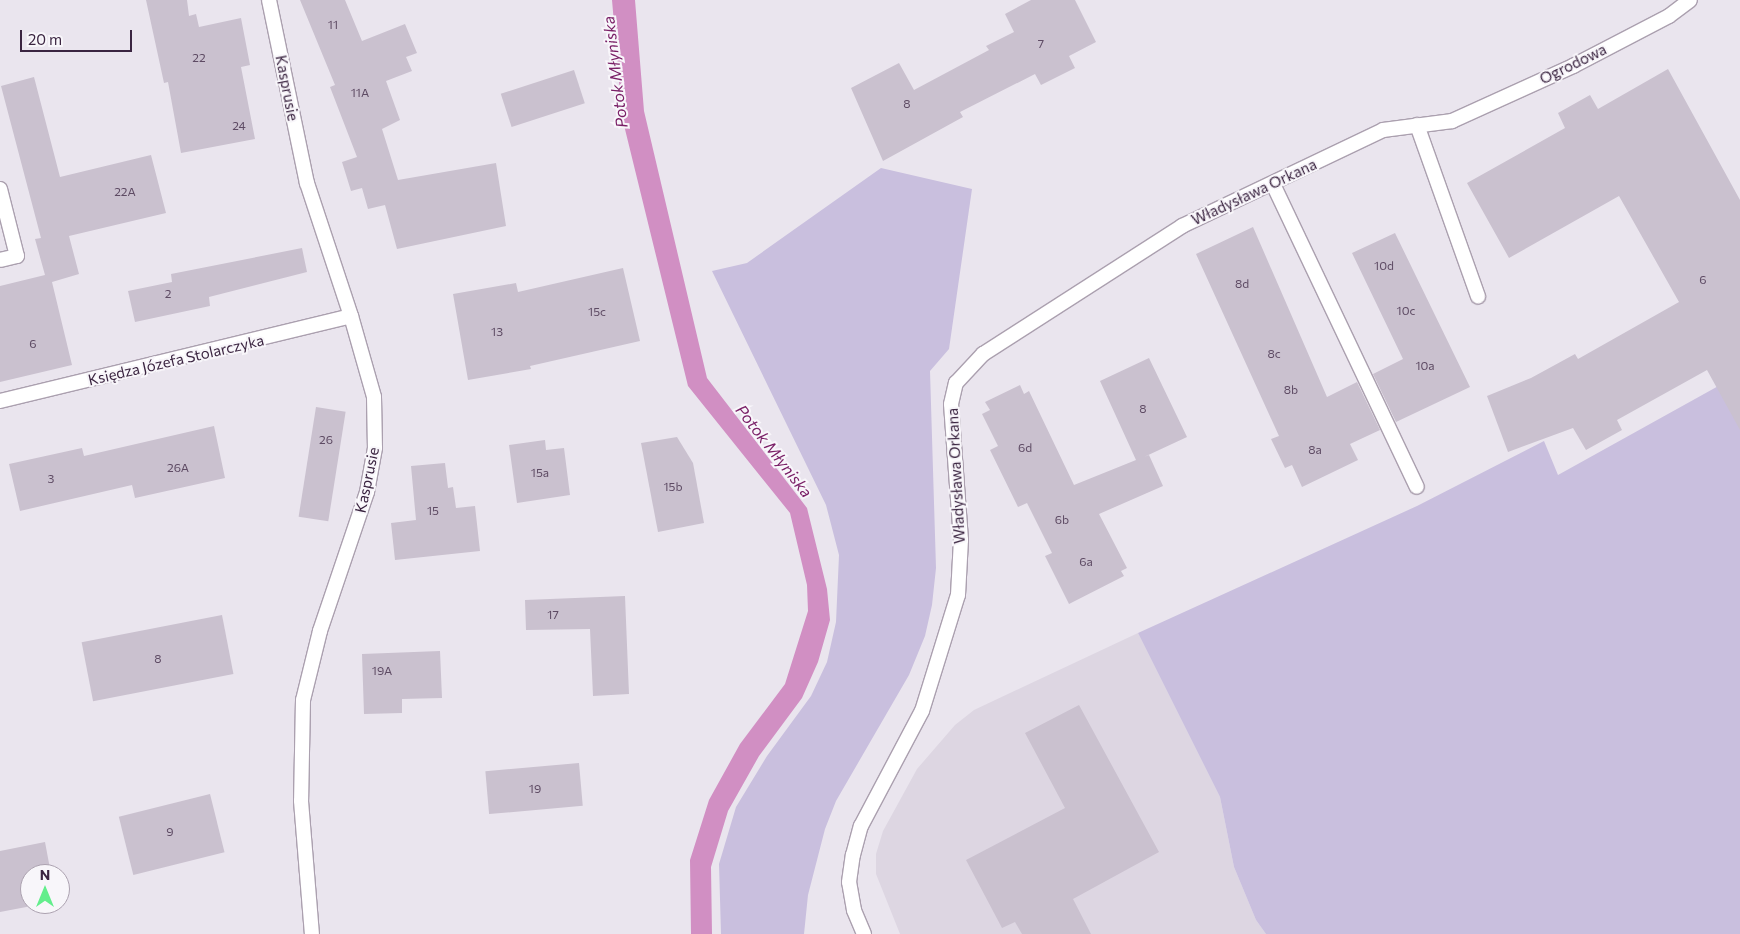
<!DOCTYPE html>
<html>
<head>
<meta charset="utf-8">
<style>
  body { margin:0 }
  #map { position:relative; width:1740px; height:934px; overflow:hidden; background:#eae5ee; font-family:Commissioner,sans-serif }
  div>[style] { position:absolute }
  .built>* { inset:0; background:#ddd6e2 }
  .green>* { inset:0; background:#c9bfde }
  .water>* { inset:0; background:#d18fc3 }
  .building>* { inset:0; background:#cac1cf; transform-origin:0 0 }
  .roads { filter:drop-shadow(1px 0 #aba0af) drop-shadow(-1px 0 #aba0af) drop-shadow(0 1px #aba0af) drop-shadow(0 -1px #aba0af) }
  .service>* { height:14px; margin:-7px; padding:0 7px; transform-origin:7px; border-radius:7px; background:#fff }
  .minor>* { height:14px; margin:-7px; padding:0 7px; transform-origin:7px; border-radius:7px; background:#fff }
  .tertiary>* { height:14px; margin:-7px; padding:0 7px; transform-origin:7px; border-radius:7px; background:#fff }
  span { translate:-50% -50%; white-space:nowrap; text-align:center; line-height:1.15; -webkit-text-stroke:4px #f8f6fa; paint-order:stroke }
  .number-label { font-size:12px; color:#5e4b64 }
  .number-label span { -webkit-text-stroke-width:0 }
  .street-label { font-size:15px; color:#3a2440 }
  .water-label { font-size:16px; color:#7a2067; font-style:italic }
  .north { position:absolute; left:20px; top:864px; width:50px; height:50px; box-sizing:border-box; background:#f8f6fa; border:1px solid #aca2b0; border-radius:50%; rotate:0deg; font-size:14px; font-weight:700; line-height:20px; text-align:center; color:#3a2440 }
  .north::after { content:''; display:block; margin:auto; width:18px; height:22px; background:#63ee8c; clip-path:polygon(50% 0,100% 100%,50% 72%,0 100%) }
  .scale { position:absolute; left:20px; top:30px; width:112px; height:22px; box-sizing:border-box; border:2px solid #3a2440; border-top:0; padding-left:6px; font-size:15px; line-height:18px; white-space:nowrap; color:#3a2440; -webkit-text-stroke:4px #f8f6fa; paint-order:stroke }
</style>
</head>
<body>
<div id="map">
  <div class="built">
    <i style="clip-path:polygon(1138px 633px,1220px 797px,1234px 867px,1256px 920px,1266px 934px,900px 934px,876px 874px,876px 854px,883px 831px,917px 769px,955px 725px,974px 710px)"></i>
  </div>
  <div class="green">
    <i style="clip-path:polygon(881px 168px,972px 189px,949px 349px,930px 371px,936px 568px,932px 605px,925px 636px,909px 675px,836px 801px,825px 829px,808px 895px,804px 934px,721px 934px,719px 864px,736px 807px,767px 756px,811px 696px,827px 662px,836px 622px,839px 555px,826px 505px,712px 271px,747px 263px)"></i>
    <i style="clip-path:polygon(1740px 374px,1740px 934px,1266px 934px,1256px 920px,1234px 867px,1220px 797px,1138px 633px,1417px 506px,1544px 441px,1558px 475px)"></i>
  </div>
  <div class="water">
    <i style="clip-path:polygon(612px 0,635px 0,644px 111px,707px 378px,807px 508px,827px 589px,830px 620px,818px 662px,802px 698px,759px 756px,728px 811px,711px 867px,712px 934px,691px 934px,690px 860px,709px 800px,740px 744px,785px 684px,808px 611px,807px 585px,790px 513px,688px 386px,622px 117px)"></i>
  </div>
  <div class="building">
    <i style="clip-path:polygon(146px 0,187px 0,189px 16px,196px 14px,199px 27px,241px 18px,250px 65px,241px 67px,255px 139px,181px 153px,168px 82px,164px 83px)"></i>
    <i style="clip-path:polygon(300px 0,345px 0,362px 41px,405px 24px,417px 53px,406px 57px,412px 71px,386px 81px,400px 120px,382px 129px,398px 180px,496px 163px,506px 226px,397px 249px,385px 205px,368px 209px,362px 188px,351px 191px,342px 162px,357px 157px,330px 87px,335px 85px)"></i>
    <i style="clip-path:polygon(1031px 0,1075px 0,1096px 42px,1069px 56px,1075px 68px,1041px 85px,1035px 74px,960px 112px,963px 117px,883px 161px,851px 88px,899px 63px,914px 90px,989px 50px,986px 46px,1014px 32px,1005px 14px)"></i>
    <i style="clip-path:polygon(1668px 69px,1740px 200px,1740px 430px,1707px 370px,1617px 420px,1622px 430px,1586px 450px,1573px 428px,1508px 452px,1487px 396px,1531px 378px,1575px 354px,1578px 359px,1679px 302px,1619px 196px,1509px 258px,1467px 183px,1565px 128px,1558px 113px,1590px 95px,1598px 109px)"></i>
    <i style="left:574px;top:70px;width:35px;height:77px;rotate:72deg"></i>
    <i style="clip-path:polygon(34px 77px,60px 177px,151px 155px,166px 213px,69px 236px,79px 274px,52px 282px,72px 365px,0 382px,0 286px,45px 275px,35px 239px,41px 238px,1px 86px)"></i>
    <i style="clip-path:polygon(1253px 227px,1327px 397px,1357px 382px,1380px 430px,1350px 444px,1358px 460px,1302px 487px,1292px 465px,1285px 468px,1271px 439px,1279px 436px,1196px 254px)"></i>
    <i style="clip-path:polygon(1395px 233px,1470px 387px,1396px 422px,1373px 374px,1403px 359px,1352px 253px)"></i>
    <i style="clip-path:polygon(302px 248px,307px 272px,209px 297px,210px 306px,135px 322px,128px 291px,172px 282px,171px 274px)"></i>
    <i style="clip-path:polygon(623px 268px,640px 341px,530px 366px,531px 369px,468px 380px,453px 294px,516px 283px,518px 292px)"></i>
    <i style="clip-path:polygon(1149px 358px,1187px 437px,1144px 457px,1149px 455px,1163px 486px,1099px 514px,1127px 568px,1121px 571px,1124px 576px,1069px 604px,1045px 556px,1052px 553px,1027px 503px,1018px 507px,990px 450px,998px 446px,982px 414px,990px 410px,985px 402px,1020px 385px,1024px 394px,1029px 391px,1074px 485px,1136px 460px,1100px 381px)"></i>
    <i style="left:316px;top:407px;width:30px;height:111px;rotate:9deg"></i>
    <i style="clip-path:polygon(214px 426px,225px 478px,135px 498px,132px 485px,20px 511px,9px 464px,82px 448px,84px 456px)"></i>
    <i style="clip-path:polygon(677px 437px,693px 463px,704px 523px,658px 532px,641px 443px)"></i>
    <i style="clip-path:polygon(545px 440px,546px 450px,564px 448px,570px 495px,517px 503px,509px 445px)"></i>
    <i style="clip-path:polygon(445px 463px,448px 488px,453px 487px,456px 508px,475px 506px,480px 551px,395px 560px,391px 523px,416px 520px,411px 466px)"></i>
    <i style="clip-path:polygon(625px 596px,629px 694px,593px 696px,590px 629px,526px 630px,525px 600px)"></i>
    <i style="left:222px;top:615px;width:60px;height:143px;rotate:79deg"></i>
    <i style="clip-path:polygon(440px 651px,442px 698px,402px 699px,402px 713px,364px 714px,362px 654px)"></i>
    <i style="clip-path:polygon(1079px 705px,1159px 852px,1073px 899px,1091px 934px,1022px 934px,1015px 922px,1002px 928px,966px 860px,1065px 808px,1025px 733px)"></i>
    <i style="left:579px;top:763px;width:43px;height:94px;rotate:85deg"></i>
    <i style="left:210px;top:794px;width:60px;height:94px;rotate:76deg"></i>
    <i style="clip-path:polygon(45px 842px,51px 874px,30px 874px,30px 904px,42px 904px,0 912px,0 851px)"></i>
  </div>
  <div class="roads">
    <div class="service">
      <i style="left:1417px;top:125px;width:182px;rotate:70.4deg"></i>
      <i style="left:1273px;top:184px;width:335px;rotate:64.6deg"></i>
      <i style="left:0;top:189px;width:69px;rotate:75.8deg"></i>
      <i style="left:17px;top:256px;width:17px;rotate:167deg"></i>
    </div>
    <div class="minor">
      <i style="left:269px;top:0;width:187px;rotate:78.3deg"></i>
      <i style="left:307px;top:183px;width:140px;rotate:71.7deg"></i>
      <i style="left:864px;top:934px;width:26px;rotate:-113deg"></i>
      <i style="left:854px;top:910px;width:28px;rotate:-100deg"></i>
      <i style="left:849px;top:882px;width:27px;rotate:-82deg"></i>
      <i style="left:853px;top:855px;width:30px;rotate:-75deg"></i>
      <i style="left:861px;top:826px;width:130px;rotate:-62.1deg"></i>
      <i style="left:922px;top:711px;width:121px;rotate:-72.8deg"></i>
      <i style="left:958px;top:595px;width:55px;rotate:-86.9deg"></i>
      <i style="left:961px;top:540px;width:136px;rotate:-94.2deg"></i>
      <i style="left:951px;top:404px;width:22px;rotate:-77deg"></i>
      <i style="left:956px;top:383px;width:40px;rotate:-47deg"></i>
      <i style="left:983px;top:354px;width:237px;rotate:-32.7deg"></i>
      <i style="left:1182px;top:226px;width:223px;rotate:-25.5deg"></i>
      <i style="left:1383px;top:130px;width:70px;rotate:-7.4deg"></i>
      <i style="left:1452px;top:121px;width:133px;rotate:-24.4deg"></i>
      <i style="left:1573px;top:66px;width:108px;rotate:-27.5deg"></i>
      <i style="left:1669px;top:16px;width:26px;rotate:-37deg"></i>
    </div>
    <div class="tertiary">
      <i style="left:0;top:401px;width:361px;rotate:-13.6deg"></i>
      <i style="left:351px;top:316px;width:84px;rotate:74.1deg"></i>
      <i style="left:374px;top:397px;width:51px;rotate:88.9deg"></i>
      <i style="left:375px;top:448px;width:45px;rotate:100.3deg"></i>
      <i style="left:367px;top:492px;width:147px;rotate:108.7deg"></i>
      <i style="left:320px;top:631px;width:71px;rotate:103.8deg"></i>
      <i style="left:303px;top:700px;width:101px;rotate:91.1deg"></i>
      <i style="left:301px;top:801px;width:133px;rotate:85.3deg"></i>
    </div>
  </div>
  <div class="number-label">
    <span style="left:333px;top:25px">11</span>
    <span style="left:1041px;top:44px">7</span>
    <span style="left:199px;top:58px">22</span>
    <span style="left:360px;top:93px">11A</span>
    <span style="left:907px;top:104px">8</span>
    <span style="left:239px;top:126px">24</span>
    <span style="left:125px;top:192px">22A</span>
    <span style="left:1384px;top:266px">10d</span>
    <span style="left:1703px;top:280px">6</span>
    <span style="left:1242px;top:284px">8d</span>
    <span style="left:168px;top:294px">2</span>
    <span style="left:1406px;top:311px">10c</span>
    <span style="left:597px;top:312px">15c</span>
    <span style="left:497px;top:332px">13</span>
    <span style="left:33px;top:344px">6</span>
    <span style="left:1274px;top:354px">8c</span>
    <span style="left:1425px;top:366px">10a</span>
    <span style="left:1291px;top:390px">8b</span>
    <span style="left:1143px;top:409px">8</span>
    <span style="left:326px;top:440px">26</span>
    <span style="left:1025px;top:448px">6d</span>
    <span style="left:1315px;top:450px">8a</span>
    <span style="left:178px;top:468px">26A</span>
    <span style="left:540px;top:473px">15a</span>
    <span style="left:51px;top:479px">3</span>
    <span style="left:673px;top:487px">15b</span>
    <span style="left:433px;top:511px">15</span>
    <span style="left:1062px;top:520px">6b</span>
    <span style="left:1086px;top:562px">6a</span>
    <span style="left:553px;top:615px">17</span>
    <span style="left:158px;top:659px">8</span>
    <span style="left:382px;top:671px">19A</span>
    <span style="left:535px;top:789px">19</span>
    <span style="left:170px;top:832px">9</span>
  </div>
  <div class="street-label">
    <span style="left:1573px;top:64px;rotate:-26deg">Ogrodowa</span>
    <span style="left:287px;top:88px;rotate:79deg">Kasprusie</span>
    <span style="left:1254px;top:192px;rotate:-25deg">Władysława Orkana</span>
    <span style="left:176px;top:360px;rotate:-13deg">Księdza Józefa Stolarczyka</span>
    <span style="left:956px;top:476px;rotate:-93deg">Władysława Orkana</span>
    <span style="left:367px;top:480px;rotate:-78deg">Kasprusie</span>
  </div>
  <div class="water-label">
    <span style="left:615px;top:72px;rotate:-97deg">Potok Młyniska</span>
    <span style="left:774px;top:451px;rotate:52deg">Potok Młyniska</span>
  </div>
  <div class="north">N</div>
  <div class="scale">20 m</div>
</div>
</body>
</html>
